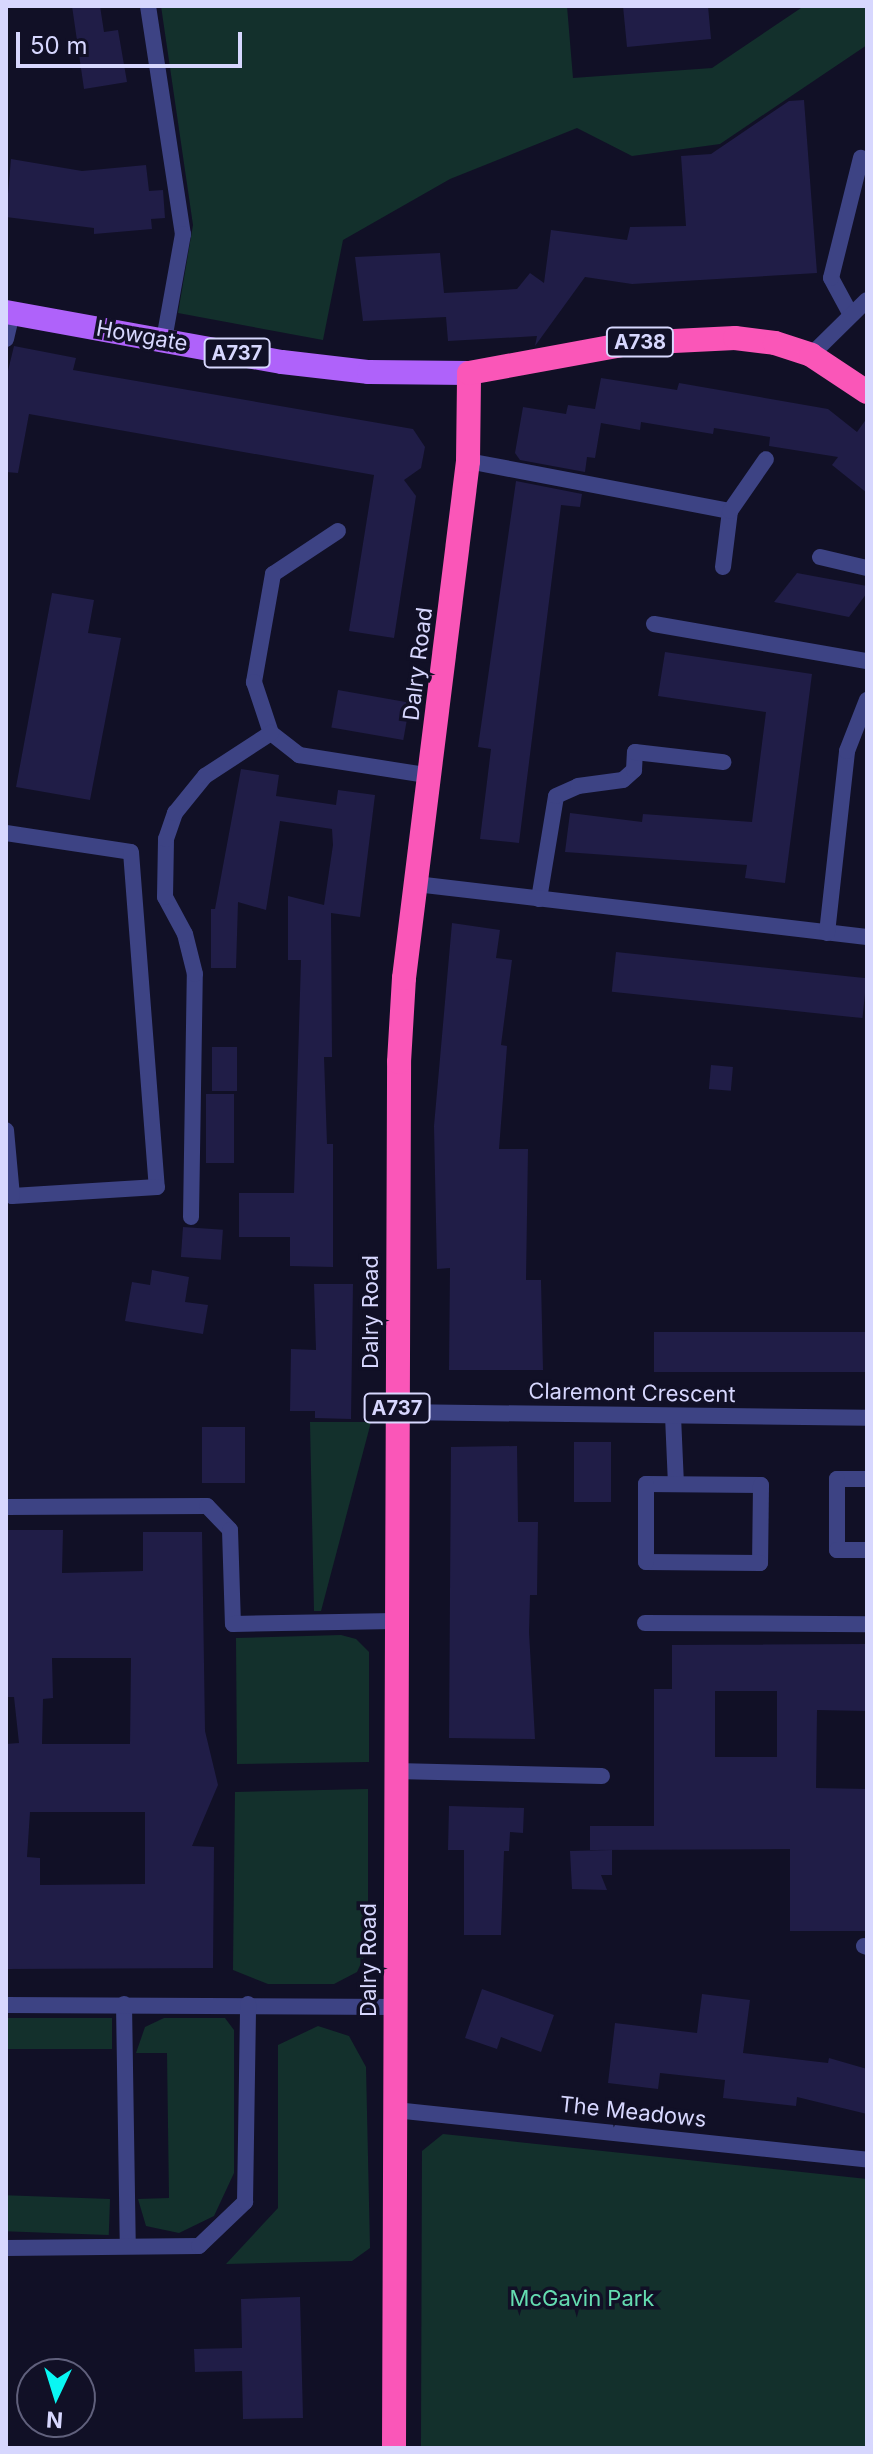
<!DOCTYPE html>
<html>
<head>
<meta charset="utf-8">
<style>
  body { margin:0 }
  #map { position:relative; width:873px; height:2454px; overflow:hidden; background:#111026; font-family:Inter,sans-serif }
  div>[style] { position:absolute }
  .green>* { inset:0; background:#13302c; transform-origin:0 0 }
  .building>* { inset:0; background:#201d47; transform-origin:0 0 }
  .lane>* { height:16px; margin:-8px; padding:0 8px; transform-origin:8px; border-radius:8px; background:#3d4384 }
  .street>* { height:16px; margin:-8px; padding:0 8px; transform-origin:8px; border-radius:8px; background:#3d4384 }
  .primary>* { height:24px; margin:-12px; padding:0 12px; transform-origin:12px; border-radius:12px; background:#af62fa }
  .highway>* { height:24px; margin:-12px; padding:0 12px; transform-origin:12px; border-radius:12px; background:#fa56b8 }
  span { translate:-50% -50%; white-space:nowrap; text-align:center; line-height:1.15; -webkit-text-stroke:7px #111026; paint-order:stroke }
  .shield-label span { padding:2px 6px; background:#111026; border:2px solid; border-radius:6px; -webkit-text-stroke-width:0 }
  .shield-label { font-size:20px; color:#d7d7fe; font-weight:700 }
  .street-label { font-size:22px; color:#d7d7fe }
  .park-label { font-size:22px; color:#64dcb0 }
  .frame { position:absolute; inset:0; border:8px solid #d7d7fe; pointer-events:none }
  .north { position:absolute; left:16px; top:2358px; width:80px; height:80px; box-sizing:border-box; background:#111026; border:2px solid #60607c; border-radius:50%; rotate:184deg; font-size:22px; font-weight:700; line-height:32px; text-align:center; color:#d7d7fe }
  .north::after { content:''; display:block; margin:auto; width:28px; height:36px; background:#09f7f3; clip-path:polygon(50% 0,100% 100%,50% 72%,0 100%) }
  .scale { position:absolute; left:16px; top:32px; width:226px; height:36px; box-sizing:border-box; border:4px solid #d7d7fe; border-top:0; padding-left:10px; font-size:24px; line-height:28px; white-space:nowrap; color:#d7d7fe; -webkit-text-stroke:6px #111026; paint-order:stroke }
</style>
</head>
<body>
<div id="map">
  <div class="green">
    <i style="clip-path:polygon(161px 6px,567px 6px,573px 78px,712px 68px,804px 6px,867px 6px,867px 45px,720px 144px,632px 156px,577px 128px,450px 179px,343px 240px,323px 340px,178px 313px,193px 225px)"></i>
    <i style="clip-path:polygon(310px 1422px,371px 1422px,321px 1611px,314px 1611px)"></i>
    <i style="clip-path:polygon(341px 1635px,356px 1639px,369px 1652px,369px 1762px,237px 1764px,236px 1638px)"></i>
    <i style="clip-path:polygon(368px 1789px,368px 1948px,357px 1972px,334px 1984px,268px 1984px,233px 1970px,235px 1792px)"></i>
    <i style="left:112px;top:2018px;width:31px;height:106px;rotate:90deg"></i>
    <i style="clip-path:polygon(164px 2018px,225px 2018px,234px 2030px,234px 2173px,214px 2216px,179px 2233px,146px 2226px,138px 2199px,169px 2198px,167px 2053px,136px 2053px,145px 2027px)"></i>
    <i style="clip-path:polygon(318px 2026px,349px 2036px,366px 2067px,370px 2248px,352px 2261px,226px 2264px,278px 2208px,278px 2045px)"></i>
    <i style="clip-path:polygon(443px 2134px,867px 2179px,867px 2448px,421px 2448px,422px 2151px)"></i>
    <i style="left:110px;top:2199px;width:36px;height:104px;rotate:92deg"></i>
  </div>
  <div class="building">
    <i style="clip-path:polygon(72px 6px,100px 6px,104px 32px,118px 30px,127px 82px,84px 89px)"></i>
    <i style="clip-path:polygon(623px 6px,708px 6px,711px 39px,627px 47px)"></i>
    <i style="clip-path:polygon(804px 100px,817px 273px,632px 284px,585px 277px,535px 346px,537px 336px,448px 341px,446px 317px,363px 321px,355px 257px,440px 253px,444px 293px,517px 289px,530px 273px,544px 283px,551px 230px,627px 240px,630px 227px,686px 226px,681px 156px,711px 154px,789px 101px)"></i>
    <i style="clip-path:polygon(11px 159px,82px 171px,146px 165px,149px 191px,163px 190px,165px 218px,151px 219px,152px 229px,94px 234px,94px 228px,6px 217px)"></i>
    <i style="clip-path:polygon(14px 346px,76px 358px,73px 370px,413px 429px,425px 447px,421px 468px,404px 480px,416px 496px,394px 638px,349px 631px,374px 475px,29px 414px,18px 473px,6px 472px,6px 379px)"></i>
    <i style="clip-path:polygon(601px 378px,677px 390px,679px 383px,828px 409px,857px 432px,867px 418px,867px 493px,832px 465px,838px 457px,769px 446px,770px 437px,714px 428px,713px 434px,641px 422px,640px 430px,601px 423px,595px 458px,587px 457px,585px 472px,520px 460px,515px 453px,523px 407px,566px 414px,568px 405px,595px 409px)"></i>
    <i style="clip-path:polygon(516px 481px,582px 494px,580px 507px,561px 505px,519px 843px,480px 839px,491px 749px,478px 747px)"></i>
    <i style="clip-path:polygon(797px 573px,867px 586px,867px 593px,849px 617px,774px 602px)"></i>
    <i style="clip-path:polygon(52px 593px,94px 600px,88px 633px,121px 638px,90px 800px,16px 787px)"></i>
    <i style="clip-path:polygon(665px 652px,812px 674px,785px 883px,745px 878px,747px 865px,565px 852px,570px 813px,642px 822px,643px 814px,752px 822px,766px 712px,658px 696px)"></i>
    <i style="left:338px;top:690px;width:73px;height:38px;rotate:10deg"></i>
    <i style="clip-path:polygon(241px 769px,279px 775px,276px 796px,336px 805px,338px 790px,375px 795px,360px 917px,331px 913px,332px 1057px,324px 1057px,327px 1144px,333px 1144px,333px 1267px,290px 1266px,290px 1237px,239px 1237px,239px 1193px,294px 1193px,301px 960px,288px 960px,288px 896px,324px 905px,333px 845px,332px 829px,280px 821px,266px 910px,238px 902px,236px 968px,211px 968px,211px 909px,215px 909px)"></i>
    <i style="clip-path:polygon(452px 923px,500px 930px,496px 958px,512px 960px,501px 1045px,507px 1046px,499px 1149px,528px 1149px,526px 1280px,541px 1280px,543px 1370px,449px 1370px,450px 1268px,437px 1269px,434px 1126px)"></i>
    <i style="left:616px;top:952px;width:252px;height:40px;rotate:6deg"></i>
    <i style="left:212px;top:1047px;width:25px;height:44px"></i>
    <i style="left:711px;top:1065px;width:22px;height:24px;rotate:5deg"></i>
    <i style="left:206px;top:1094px;width:28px;height:69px"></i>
    <i style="left:183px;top:1227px;width:40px;height:30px;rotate:4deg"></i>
    <i style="clip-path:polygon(152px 1270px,189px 1277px,185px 1302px,208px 1305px,203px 1334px,125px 1321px,132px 1282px,150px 1285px)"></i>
    <i style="clip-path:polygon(314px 1284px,353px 1284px,351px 1419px,315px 1418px,315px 1411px,290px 1411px,291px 1349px,316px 1350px)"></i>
    <i style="left:654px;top:1332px;width:213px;height:40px"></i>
    <i style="left:202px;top:1427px;width:43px;height:56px"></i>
    <i style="left:574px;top:1442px;width:37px;height:60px"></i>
    <i style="clip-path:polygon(517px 1446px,518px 1522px,538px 1522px,537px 1595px,530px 1595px,529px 1632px,535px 1739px,449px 1738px,451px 1447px)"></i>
    <i style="clip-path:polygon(evenodd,6px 1530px,63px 1530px,62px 1573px,143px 1571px,143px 1532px,202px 1532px,205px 1731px,218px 1785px,192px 1846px,214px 1847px,213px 1968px,6px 1969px,6px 1744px,19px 1743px,14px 1697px,6px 1697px,6px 1530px,52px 1658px,131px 1658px,130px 1744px,42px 1744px,43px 1699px,53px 1698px,52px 1658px,6px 1530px,30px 1812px,145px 1812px,145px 1884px,40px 1885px,40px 1858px,27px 1857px,30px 1812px)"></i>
    <i style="clip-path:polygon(evenodd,867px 1644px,867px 1711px,817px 1710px,816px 1788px,867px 1789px,867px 1931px,790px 1931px,790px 1849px,590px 1850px,590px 1826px,654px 1826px,654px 1689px,672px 1689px,672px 1645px,867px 1644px,715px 1691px,777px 1691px,777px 1757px,715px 1757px,715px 1691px)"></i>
    <i style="clip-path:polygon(449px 1806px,524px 1808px,523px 1833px,510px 1832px,509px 1851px,504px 1851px,501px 1935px,464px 1935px,464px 1850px,448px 1850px)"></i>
    <i style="clip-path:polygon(612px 1850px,612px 1875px,601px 1875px,607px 1890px,572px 1889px,570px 1851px)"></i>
    <i style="clip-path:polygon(482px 1989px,554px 2015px,541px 2052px,501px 2037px,497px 2049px,465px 2038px)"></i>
    <i style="clip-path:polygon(702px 1994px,750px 2000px,743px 2053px,828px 2063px,829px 2058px,867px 2069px,867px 2114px,797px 2097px,796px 2106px,723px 2098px,725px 2080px,660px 2073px,658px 2089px,608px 2083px,615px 2023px,697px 2033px)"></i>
    <i style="clip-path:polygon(300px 2297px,303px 2418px,243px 2419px,242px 2371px,195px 2372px,194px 2349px,242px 2348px,241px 2299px)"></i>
  </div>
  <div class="lane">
    <i style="left:851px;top:315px;width:42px;rotate:-118.4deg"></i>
    <i style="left:831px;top:278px;width:124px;rotate:-76deg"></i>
    <i style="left:6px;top:339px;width:27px;rotate:-77deg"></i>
    <i style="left:468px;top:461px;width:267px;rotate:10.8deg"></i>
    <i style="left:338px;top:531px;width:78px;rotate:146.5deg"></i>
    <i style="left:273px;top:574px;width:110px;rotate:100deg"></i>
    <i style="left:254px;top:682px;width:54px;rotate:71.6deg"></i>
    <i style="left:271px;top:733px;width:36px;rotate:38deg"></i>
    <i style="left:299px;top:755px;width:134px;rotate:9deg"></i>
    <i style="left:820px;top:557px;width:48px;rotate:13.2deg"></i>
    <i style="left:723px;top:567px;width:56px;rotate:-82.9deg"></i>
    <i style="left:730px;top:511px;width:63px;rotate:-55.3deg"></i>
    <i style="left:6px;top:833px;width:126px;rotate:8.6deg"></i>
    <i style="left:131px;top:852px;width:336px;rotate:85.6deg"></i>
    <i style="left:157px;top:1187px;width:145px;rotate:176.4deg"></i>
    <i style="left:12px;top:1196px;width:66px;rotate:-95.2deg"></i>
    <i style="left:539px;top:899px;width:104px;rotate:-80.6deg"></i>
    <i style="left:556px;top:796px;width:24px;rotate:-24deg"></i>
    <i style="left:578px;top:786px;width:45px;rotate:-7.6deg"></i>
    <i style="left:623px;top:780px;width:15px;rotate:-42deg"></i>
    <i style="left:634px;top:770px;width:18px;rotate:-87deg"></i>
    <i style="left:635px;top:752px;width:89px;rotate:6.5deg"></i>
    <i style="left:191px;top:1217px;width:243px;rotate:-89.1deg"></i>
    <i style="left:195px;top:974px;width:41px;rotate:-104deg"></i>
    <i style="left:185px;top:934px;width:42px;rotate:-118.4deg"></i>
    <i style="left:165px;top:897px;width:58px;rotate:-89deg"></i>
    <i style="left:166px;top:839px;width:28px;rotate:-71deg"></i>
    <i style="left:175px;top:813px;width:48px;rotate:-51deg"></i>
    <i style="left:205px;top:776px;width:79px;rotate:-33.1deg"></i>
    <i style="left:673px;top:1416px;width:68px;rotate:87.5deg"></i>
    <i style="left:867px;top:1479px;width:30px;rotate:180deg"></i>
    <i style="left:837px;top:1479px;width:71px;rotate:90deg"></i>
    <i style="left:837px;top:1550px;width:30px"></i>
    <i style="left:646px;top:1484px;width:115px;rotate:0.5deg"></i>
    <i style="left:761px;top:1485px;width:78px;rotate:90.7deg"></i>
    <i style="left:760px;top:1563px;width:114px;rotate:-179.5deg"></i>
    <i style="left:646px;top:1562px;width:78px;rotate:-90deg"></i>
    <i style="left:6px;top:1507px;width:201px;rotate:-0.3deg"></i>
    <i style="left:207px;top:1506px;width:33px;rotate:46deg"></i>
    <i style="left:230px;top:1530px;width:94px;rotate:88.2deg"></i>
    <i style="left:233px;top:1624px;width:162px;rotate:-1.1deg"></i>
    <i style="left:645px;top:1623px;width:222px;rotate:0.3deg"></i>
    <i style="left:396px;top:1771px;width:206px;rotate:1.4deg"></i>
    <i style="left:864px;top:1946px;width:3px;rotate:18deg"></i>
    <i style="left:124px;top:2004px;width:242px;rotate:89.1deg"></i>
    <i style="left:6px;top:2005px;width:389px;rotate:0.3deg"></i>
    <i style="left:6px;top:2248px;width:193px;rotate:-0.6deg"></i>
    <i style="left:199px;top:2246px;width:64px;rotate:-43.7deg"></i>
    <i style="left:245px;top:2202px;width:198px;rotate:-89.1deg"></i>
  </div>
  <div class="street">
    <i style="left:148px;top:6px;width:231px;rotate:81.3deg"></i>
    <i style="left:183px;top:234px;width:108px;rotate:100.2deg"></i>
    <i style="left:811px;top:355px;width:78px;rotate:-44.5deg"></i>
    <i style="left:654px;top:624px;width:216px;rotate:9.9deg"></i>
    <i style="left:416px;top:884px;width:454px;rotate:6.7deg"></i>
    <i style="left:827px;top:933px;width:183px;rotate:-83.7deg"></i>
    <i style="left:847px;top:751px;width:55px;rotate:-68.6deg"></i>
    <i style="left:397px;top:1412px;width:470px;rotate:0.7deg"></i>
    <i style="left:395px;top:2110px;width:475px;rotate:6deg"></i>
  </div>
  <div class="primary">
    <i style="left:6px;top:312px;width:280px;rotate:10.3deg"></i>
    <i style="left:282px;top:362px;width:88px;rotate:6.6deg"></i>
    <i style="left:369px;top:372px;width:100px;rotate:0.6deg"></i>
  </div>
  <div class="highway">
    <i style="left:394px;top:2448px;width:1386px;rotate:-89.79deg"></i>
    <i style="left:399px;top:1062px;width:84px;rotate:-86.6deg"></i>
    <i style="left:404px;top:978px;width:521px;rotate:-82.94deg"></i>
    <i style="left:468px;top:461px;width:88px;rotate:-89.3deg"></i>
    <i style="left:469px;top:373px;width:167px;rotate:-10.4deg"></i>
    <i style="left:633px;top:343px;width:102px;rotate:-2.8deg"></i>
    <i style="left:735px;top:338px;width:40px;rotate:7.1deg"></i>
    <i style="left:775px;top:343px;width:38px;rotate:18deg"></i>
    <i style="left:811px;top:355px;width:67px;rotate:33.5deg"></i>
  </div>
  <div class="shield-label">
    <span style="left:640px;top:342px">A738</span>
    <span style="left:237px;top:353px">A737</span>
    <span style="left:397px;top:1408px">A737</span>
  </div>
  <div class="street-label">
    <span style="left:142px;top:336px;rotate:10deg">Howgate</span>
    <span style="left:418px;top:664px;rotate:-83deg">Dalry Road</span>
    <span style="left:371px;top:1312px;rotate:-90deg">Dalry Road</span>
    <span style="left:632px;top:1393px;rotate:1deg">Claremont Crescent</span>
    <span style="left:369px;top:1960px;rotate:-90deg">Dalry Road</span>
    <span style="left:633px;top:2112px;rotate:6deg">The Meadows</span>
  </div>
  <div class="park-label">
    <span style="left:582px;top:2299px">McGavin Park</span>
  </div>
  <div class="frame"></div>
  <div class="north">N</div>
  <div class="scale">50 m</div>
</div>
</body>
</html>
